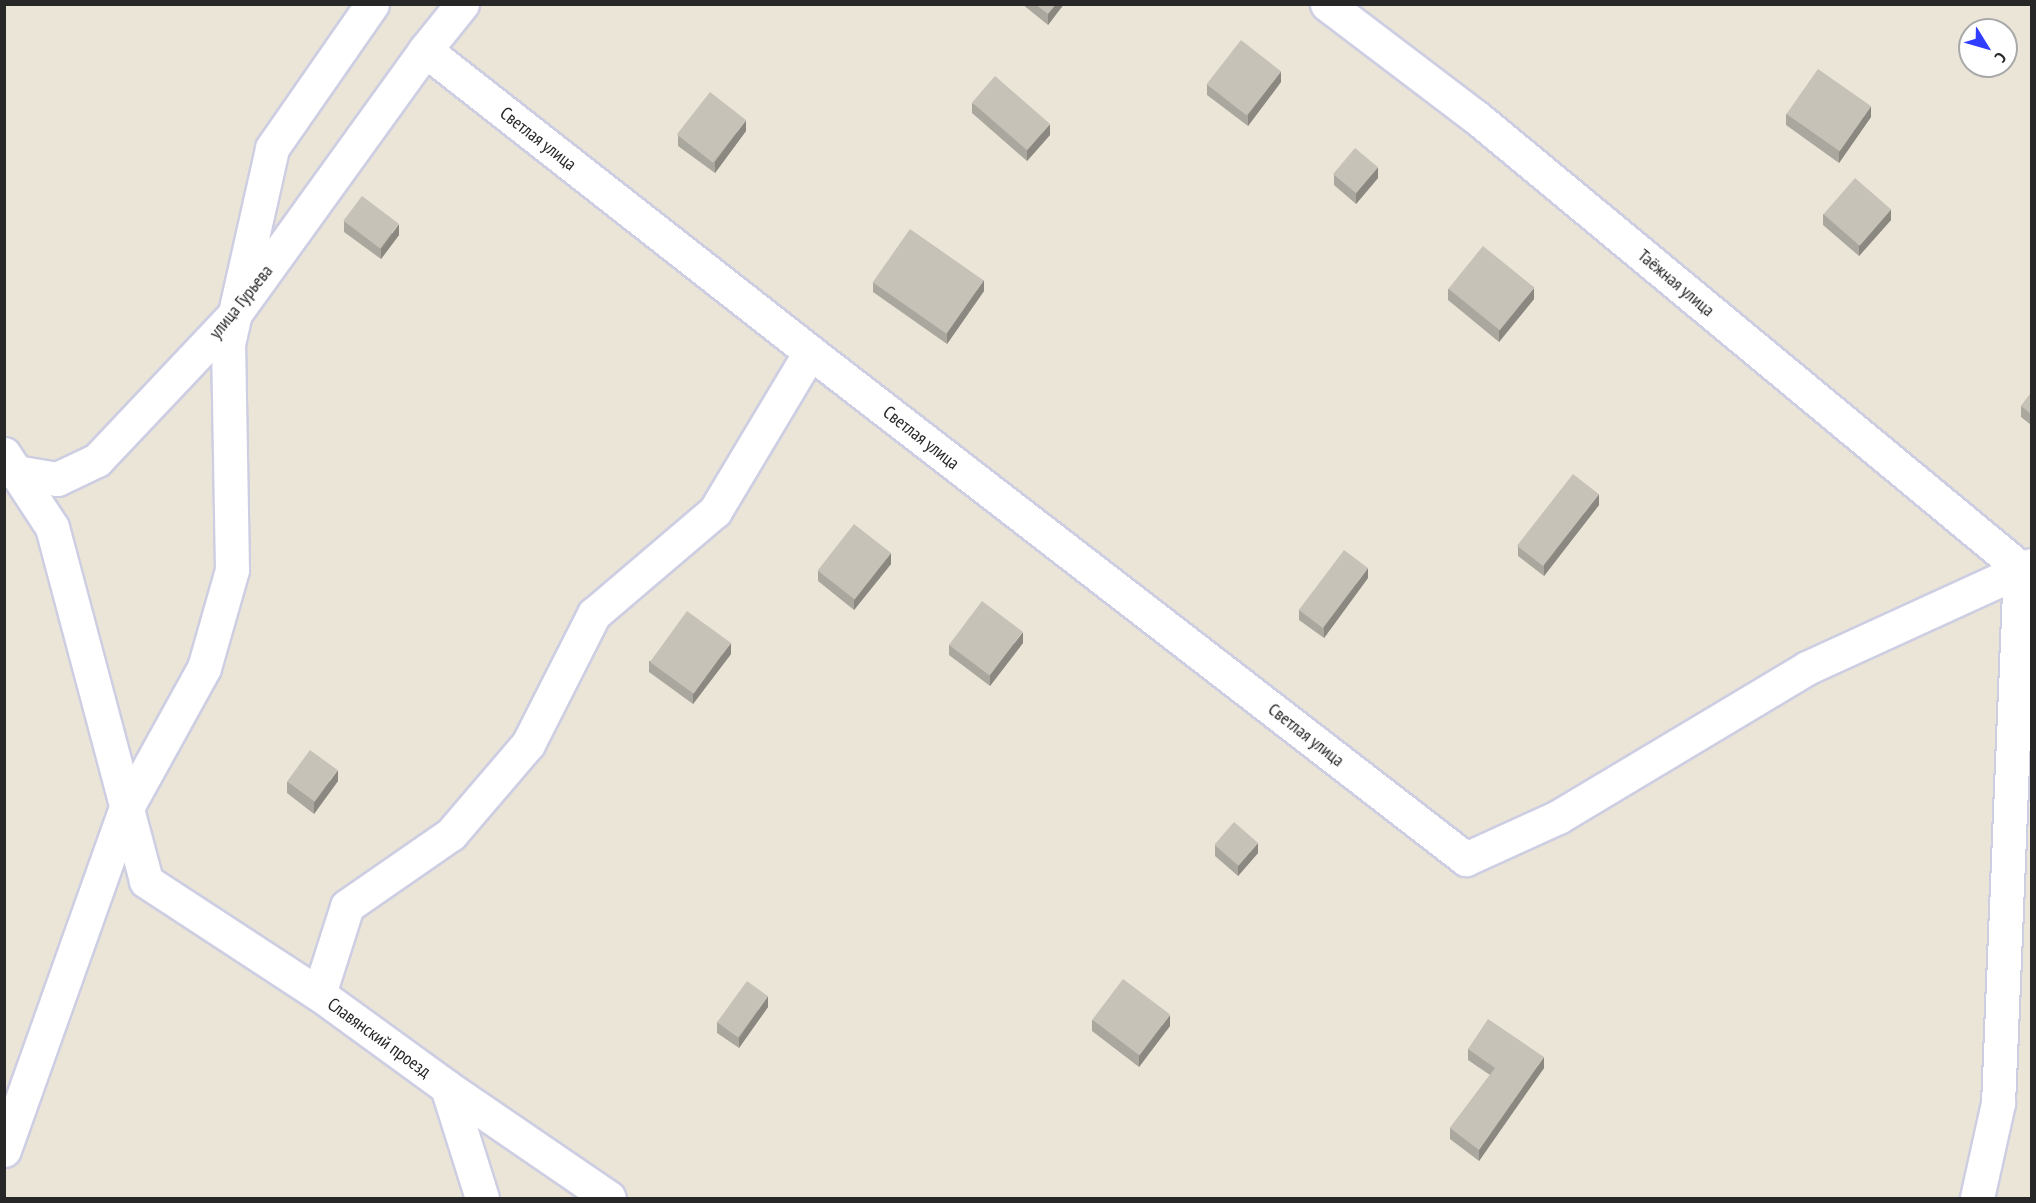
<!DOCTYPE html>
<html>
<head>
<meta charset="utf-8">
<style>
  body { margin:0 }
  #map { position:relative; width:2036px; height:1203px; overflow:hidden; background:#ebe5d8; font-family:"PT Sans Narrow",sans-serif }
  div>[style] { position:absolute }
  .roads { filter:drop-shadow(2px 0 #cdcee2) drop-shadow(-2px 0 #cdcee2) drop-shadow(0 2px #cdcee2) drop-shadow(0 -2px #cdcee2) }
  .minor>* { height:33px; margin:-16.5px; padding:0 16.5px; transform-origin:16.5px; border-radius:16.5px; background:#fff }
  .wall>* { inset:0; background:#aaa79e }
  .shaded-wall>* { inset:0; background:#8b8881 }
  .building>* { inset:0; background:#c6c2b8; transform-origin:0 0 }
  span { translate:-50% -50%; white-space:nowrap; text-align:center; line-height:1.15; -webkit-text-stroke:5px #fff; paint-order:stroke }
  .street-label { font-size:18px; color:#272727 }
  .frame { position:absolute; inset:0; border:6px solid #272727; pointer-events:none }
  .north { position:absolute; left:1958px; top:18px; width:60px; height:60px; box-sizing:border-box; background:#fff; border:2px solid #a9a9a9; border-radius:50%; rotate:127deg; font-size:16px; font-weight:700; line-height:24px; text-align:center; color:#272727 }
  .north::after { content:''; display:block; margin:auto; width:21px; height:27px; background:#313eff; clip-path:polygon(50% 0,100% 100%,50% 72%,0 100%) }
</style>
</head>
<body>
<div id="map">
  <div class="roads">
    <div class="minor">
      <i style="left:462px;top:4px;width:59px;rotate:128.8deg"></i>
      <i style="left:425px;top:50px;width:489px;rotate:38.1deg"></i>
      <i style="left:810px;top:352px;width:829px;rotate:37.7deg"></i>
      <i style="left:1466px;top:859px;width:101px;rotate:-24.5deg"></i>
      <i style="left:1558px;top:817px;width:290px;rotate:-30.9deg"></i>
      <i style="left:1807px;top:668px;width:247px;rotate:-24.6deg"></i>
      <i style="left:1327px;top:4px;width:187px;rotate:37.2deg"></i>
      <i style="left:1476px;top:117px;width:707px;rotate:39.66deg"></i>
      <i style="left:2020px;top:568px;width:535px;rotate:92.35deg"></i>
      <i style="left:1998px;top:1103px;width:97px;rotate:102.5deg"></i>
      <i style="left:4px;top:454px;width:87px;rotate:56.7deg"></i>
      <i style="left:52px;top:527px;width:366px;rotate:75.1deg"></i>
      <i style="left:146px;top:881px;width:207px;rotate:33.2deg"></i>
      <i style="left:319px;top:994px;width:158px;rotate:36deg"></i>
      <i style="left:447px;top:1087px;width:196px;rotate:34.4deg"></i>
      <i style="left:4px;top:470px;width:54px;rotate:9.6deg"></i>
      <i style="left:57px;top:479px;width:44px;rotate:-25.4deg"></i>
      <i style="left:97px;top:460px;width:199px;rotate:-46.6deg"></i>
      <i style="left:234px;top:315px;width:327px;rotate:-54.2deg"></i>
      <i style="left:319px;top:994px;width:92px;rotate:-72.3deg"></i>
      <i style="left:347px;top:906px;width:126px;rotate:-34.7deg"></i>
      <i style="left:451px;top:834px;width:118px;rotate:-49.5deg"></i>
      <i style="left:528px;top:744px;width:146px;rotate:-63.1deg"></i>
      <i style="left:594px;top:614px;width:159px;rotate:-40.4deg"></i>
      <i style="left:715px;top:511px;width:185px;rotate:-59.1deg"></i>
      <i style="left:447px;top:1087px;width:116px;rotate:72.5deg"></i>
      <i style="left:4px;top:1150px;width:360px;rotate:-70.4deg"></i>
      <i style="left:125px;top:811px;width:163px;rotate:-61.1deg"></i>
      <i style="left:204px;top:668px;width:102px;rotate:-74.1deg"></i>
      <i style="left:232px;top:570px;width:226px;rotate:-91deg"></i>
      <i style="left:228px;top:344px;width:201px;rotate:-77.3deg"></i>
      <i style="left:272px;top:148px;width:175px;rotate:-55.2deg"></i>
    </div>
  </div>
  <div class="wall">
    <i style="clip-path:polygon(1022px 4px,1064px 4px,1048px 25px)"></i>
    <i style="clip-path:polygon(1281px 82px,1248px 126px,1207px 95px,1207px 84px)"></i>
    <i style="clip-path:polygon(972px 103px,1050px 135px,1027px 161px,972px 113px)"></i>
    <i style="clip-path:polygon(1786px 114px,1871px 117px,1839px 163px,1786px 125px)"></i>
    <i style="clip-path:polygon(746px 131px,715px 173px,678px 146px,678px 135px)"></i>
    <i style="clip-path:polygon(1334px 175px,1378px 178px,1356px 204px,1334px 185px)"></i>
    <i style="clip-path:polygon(1823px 214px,1891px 220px,1859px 256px,1823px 225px)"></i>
    <i style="clip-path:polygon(344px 221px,399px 235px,381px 259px,344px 232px)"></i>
    <i style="clip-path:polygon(873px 282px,984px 291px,947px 344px,873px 292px)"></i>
    <i style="clip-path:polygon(1448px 289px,1534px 299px,1499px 342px,1448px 300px)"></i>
    <i style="clip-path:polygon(2031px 393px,2031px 425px,2021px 417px,2021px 406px)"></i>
    <i style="clip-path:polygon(1599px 505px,1544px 576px,1518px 556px,1518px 546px)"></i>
    <i style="clip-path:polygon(891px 564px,854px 610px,818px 581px,818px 571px)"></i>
    <i style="clip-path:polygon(1368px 578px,1324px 638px,1299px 620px,1299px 610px)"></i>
    <i style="clip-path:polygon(1023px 643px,990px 686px,949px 655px,949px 645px)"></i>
    <i style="clip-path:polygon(731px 654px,693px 704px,649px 672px,649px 661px)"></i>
    <i style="clip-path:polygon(338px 781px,314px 814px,287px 793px,287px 782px)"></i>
    <i style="clip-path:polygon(1215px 845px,1258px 853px,1238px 876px,1215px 856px)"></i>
    <i style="clip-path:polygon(768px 1007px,739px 1048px,717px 1033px,717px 1022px)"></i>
    <i style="clip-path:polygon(1092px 1020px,1170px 1026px,1139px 1067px,1092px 1031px)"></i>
    <i style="clip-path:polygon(1468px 1049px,1544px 1068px,1479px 1161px,1450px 1139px,1450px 1128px,1490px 1075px,1468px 1060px)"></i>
  </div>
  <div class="shaded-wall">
    <i style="clip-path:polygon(1056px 4px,1064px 4px,1048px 25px,1048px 14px)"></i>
    <i style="clip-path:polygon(1281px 71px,1281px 82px,1248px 126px,1248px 115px)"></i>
    <i style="clip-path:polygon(1871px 106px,1871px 117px,1839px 163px,1839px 152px)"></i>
    <i style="clip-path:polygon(746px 120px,746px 131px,715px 173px,715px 162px)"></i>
    <i style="clip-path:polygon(1050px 124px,1050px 135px,1027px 161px,1027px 150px)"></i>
    <i style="clip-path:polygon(1378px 167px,1378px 178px,1356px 204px,1356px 193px)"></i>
    <i style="clip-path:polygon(1891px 209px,1891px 220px,1859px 256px,1859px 245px)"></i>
    <i style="clip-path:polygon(399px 224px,399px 235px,381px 259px,381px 249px)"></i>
    <i style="clip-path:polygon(984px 280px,984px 291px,947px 344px,947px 333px)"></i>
    <i style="clip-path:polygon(1534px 288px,1534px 299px,1499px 342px,1499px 331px)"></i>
    <i style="clip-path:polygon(1599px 494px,1599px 505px,1544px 576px,1544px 565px)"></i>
    <i style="clip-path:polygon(891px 553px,891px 564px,854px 610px,854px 599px)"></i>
    <i style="clip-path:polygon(1368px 568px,1368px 578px,1324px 638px,1324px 627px)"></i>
    <i style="clip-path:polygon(1023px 632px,1023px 643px,990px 686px,990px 675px)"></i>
    <i style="clip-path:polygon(731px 643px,731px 654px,693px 704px,693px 693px)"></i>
    <i style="clip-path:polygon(338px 770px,338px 781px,314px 814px,314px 803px)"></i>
    <i style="clip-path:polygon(1258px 843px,1258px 853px,1238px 876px,1238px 866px)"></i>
    <i style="clip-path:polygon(768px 996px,768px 1007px,739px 1048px,739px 1038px)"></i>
    <i style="clip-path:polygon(1170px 1015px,1170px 1026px,1139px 1067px,1139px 1056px)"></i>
    <i style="clip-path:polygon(1544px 1057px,1544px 1068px,1479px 1161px,1479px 1150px)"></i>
  </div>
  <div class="building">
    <i style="clip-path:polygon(1035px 4px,1056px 4px,1048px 14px)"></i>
    <i style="left:1241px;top:40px;width:51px;height:56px;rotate:38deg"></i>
    <i style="left:1818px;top:69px;width:65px;height:55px;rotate:35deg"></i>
    <i style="left:995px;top:76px;width:73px;height:35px;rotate:41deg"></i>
    <i style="left:710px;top:92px;width:46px;height:54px;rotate:38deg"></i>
    <i style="left:1355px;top:148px;width:30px;height:34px;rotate:40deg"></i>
    <i style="left:1855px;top:178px;width:48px;height:48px;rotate:41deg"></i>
    <i style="left:362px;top:196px;width:46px;height:31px;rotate:37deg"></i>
    <i style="left:910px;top:229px;width:90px;height:65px;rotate:35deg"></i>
    <i style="left:1483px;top:246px;width:66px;height:55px;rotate:39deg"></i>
    <i style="clip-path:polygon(2031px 393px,2031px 414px,2021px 406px)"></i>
    <i style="left:1573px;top:474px;width:33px;height:91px;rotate:38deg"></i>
    <i style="left:854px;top:524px;width:47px;height:59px;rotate:38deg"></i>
    <i style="left:1344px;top:550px;width:30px;height:75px;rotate:37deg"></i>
    <i style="left:982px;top:601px;width:51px;height:55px;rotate:37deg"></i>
    <i style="left:687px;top:611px;width:54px;height:63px;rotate:36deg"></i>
    <i style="left:310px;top:750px;width:34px;height:39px;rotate:36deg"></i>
    <i style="left:1234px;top:822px;width:32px;height:30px;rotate:41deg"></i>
    <i style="left:1123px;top:979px;width:59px;height:51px;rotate:37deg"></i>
    <i style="left:747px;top:981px;width:26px;height:51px;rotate:36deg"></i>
    <i style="clip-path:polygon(1488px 1019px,1544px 1057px,1479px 1150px,1450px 1128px,1495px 1068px,1468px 1049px)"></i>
  </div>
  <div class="street-label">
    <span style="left:538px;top:139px;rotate:38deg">Светлая улица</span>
    <span style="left:1676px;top:283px;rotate:40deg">Таёжная улица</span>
    <span style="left:241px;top:302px;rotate:-51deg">улица Гурьева</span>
    <span style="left:921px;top:438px;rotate:38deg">Светлая улица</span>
    <span style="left:1306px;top:735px;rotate:38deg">Светлая улица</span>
    <span style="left:379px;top:1038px;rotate:36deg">Славянский проезд</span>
  </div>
  <div class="frame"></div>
  <div class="north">С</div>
</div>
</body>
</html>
